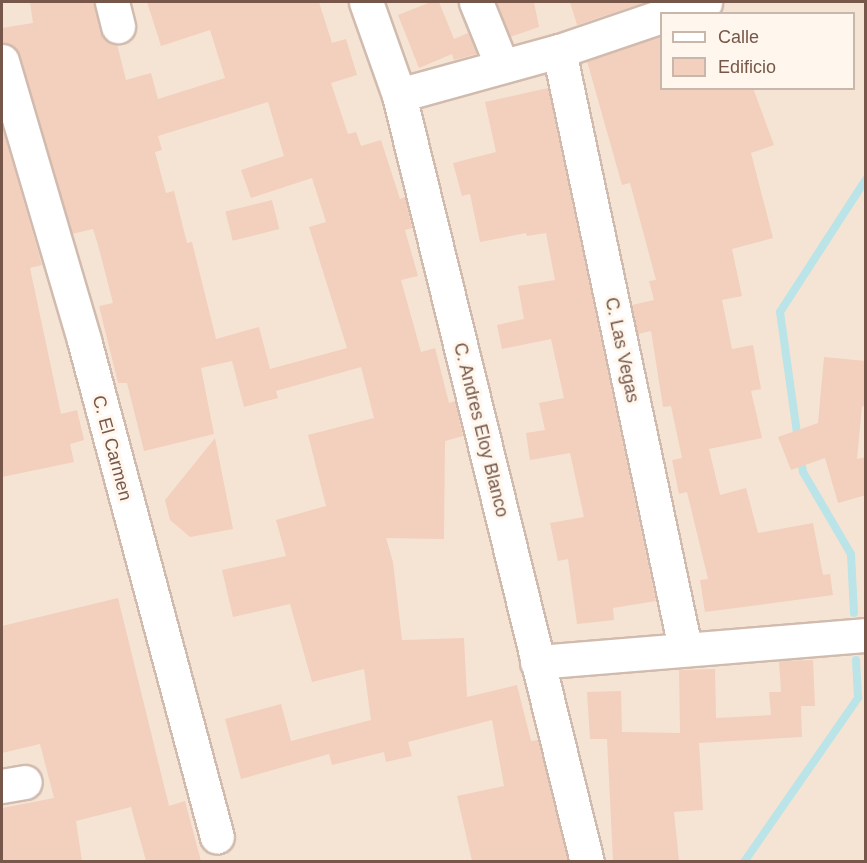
<!DOCTYPE html>
<html>
<head>
<meta charset="utf-8">
<style>
  body { margin:0 }
  #map { position:relative; width:867px; height:863px; overflow:hidden; background:#fdf2e6; font-family:Arial,sans-serif }
  div>[style] { position:absolute }
  .residential>* { inset:0; background:#f5e4d4 }
  .stream>* { height:8px; margin:-4px; padding:0 4px; transform-origin:4px; border-radius:4px; background:#bae4e7 }
  .building>* { inset:0; background:#f3cfbd; transform-origin:0 0 }
  .roads { filter:drop-shadow(2px 0 #d1bbae) drop-shadow(-2px 0 #d1bbae) drop-shadow(0 2px #d1bbae) drop-shadow(0 -2px #d1bbae) }
  .minor>* { height:33px; margin:-16.5px; padding:0 16.5px; transform-origin:16.5px; border-radius:16.5px; background:#fff }
  span { translate:-50% -50%; white-space:nowrap; text-align:center; line-height:1.15; -webkit-text-stroke:6px #fff7ed; paint-order:stroke }
  .street-label { font-size:18px; color:#77574a }
  .frame { position:absolute; inset:0; border:3px solid #77574a; pointer-events:none }
  .legend { position:absolute; left:660px; top:12px; width:195px; height:78px; box-sizing:border-box; background:#fff7ed; border:2px solid #c9b7ac; margin:0; padding:8px 10px; list-style:none; font-size:18px; color:#77574a }
  .legend li { display:flex; align-items:center; gap:12px; height:30px }
  .legend b { width:30px; border:2px solid #c9b7ac }
</style>
</head>
<body>
<div id="map">
  <div class="residential">
    <i style="clip-path:polygon(evenodd,2px 2px,865px 2px,865px 861px,2px 861px,2px 2px,662px 14px,854px 14px,854px 88px,662px 88px,662px 14px)"></i>
  </div>
  <div class="stream">
    <i style="left:798px;top:440px;width:129px;rotate:-98deg"></i>
    <i style="left:780px;top:312px;width:158px;rotate:-57.1deg"></i>
    <i style="left:800px;top:456px;width:16px;rotate:79deg"></i>
    <i style="left:803px;top:472px;width:95px;rotate:59.7deg"></i>
    <i style="left:851px;top:554px;width:59px;rotate:87.1deg"></i>
    <i style="left:744px;top:862px;width:200px;rotate:-55.2deg"></i>
    <i style="left:858px;top:698px;width:38px;rotate:-93deg"></i>
  </div>
  <div class="building">
    <i style="clip-path:polygon(evenodd,30px 2px,94px 2px,100px 31px,105px 39px,117px 44px,126px 80px,151px 73px,158px 99px,225px 78px,210px 30px,161px 46px,147px 2px,319px 2px,332px 43px,346px 39px,357px 75px,331px 83px,348px 134px,356px 132px,361px 146px,381px 140px,400px 199px,405px 197px,412px 228px,405px 230px,418px 276px,401px 280px,421px 352px,435px 348px,449px 403px,455px 401px,463px 436px,445px 441px,444px 539px,386px 538px,393px 562px,402px 640px,464px 638px,467px 697px,517px 685px,531px 741px,538px 740px,568px 861px,472px 861px,457px 796px,504px 786px,492px 720px,408px 742px,412px 756px,386px 762px,384px 752px,332px 765px,329px 754px,241px 779px,225px 719px,281px 704px,291px 741px,371px 720px,364px 669px,312px 682px,290px 604px,233px 617px,222px 570px,286px 556px,276px 520px,326px 506px,308px 435px,374px 418px,361px 367px,276px 391px,278px 398px,244px 407px,232px 361px,201px 368px,214px 434px,144px 451px,127px 383px,118px 383px,99px 306px,113px 303px,98px 245px,93px 229px,72px 234px,20px 56px,14px 47px,2px 43px,2px 28px,33px 23px,30px 2px,268px 102px,284px 156px,241px 170px,251px 198px,312px 178px,326px 222px,309px 227px,347px 348px,270px 369px,259px 327px,216px 339px,192px 242px,187px 243px,174px 191px,166px 193px,155px 152px,162px 150px,158px 136px,268px 102px)"></i>
    <i style="clip-path:polygon(431px 2px,439px 2px,454px 39px,468px 33px,477px 54px,454px 60px,452px 54px,419px 68px,398px 15px)"></i>
    <i style="clip-path:polygon(496px 2px,534px 2px,539px 27px,510px 37px)"></i>
    <i style="clip-path:polygon(570px 2px,646px 2px,577px 25px)"></i>
    <i style="clip-path:polygon(660px 36px,662px 88px,753px 88px,774px 145px,751px 153px,773px 238px,732px 249px,742px 296px,722px 300px,732px 349px,753px 345px,761px 389px,751px 391px,762px 438px,709px 449px,720px 495px,746px 488px,758px 533px,813px 523px,823px 575px,830px 574px,833px 595px,705px 612px,700px 580px,708px 579px,687px 492px,679px 494px,672px 460px,682px 458px,671px 406px,663px 407px,651px 331px,638px 334px,632px 305px,654px 300px,649px 281px,656px 280px,630px 183px,622px 185px,587px 61px)"></i>
    <i style="clip-path:polygon(548px 88px,656px 601px,613px 608px,614px 620px,577px 624px,568px 559px,558px 561px,550px 523px,584px 517px,570px 453px,530px 460px,526px 433px,545px 430px,539px 403px,564px 398px,551px 339px,502px 349px,497px 325px,524px 319px,518px 286px,555px 280px,546px 233px,527px 236px,526px 233px,480px 242px,470px 194px,462px 196px,453px 163px,496px 152px,485px 102px)"></i>
    <i style="clip-path:polygon(2px 126px,42px 265px,30px 268px,61px 414px,77px 410px,84px 440px,70px 444px,74px 462px,2px 477px)"></i>
    <i style="left:272px;top:200px;width:30px;height:48px;rotate:76deg"></i>
    <i style="clip-path:polygon(824px 357px,866px 361px,866px 407px,862px 406px,857px 459px,866px 457px,866px 495px,838px 503px,825px 458px,791px 470px,778px 437px,818px 423px)"></i>
    <i style="clip-path:polygon(215px 438px,233px 529px,190px 537px,170px 520px,165px 500px)"></i>
    <i style="clip-path:polygon(118px 598px,169px 806px,185px 801px,201px 861px,146px 861px,131px 807px,76px 821px,82px 861px,2px 861px,2px 808px,54px 798px,40px 744px,2px 753px,2px 626px)"></i>
    <i style="clip-path:polygon(813px 660px,815px 706px,801px 706px,802px 737px,699px 743px,703px 810px,674px 812px,679px 861px,613px 861px,607px 739px,590px 739px,587px 692px,621px 691px,622px 732px,680px 733px,679px 670px,715px 669px,716px 718px,771px 715px,769px 692px,781px 692px,779px 661px)"></i>
  </div>
  <div class="roads">
    <div class="minor">
      <i style="left:112px;top:2px;width:25px;rotate:76deg"></i>
      <i style="left:366px;top:2px;width:99px;rotate:70.5deg"></i>
      <i style="left:399px;top:95px;width:790px;rotate:76.23deg"></i>
      <i style="left:476px;top:2px;width:69px;rotate:67.9deg"></i>
      <i style="left:669px;top:14px;width:38px;rotate:-18deg"></i>
      <i style="left:559px;top:51px;width:610px;rotate:78.08deg"></i>
      <i style="left:2px;top:61px;width:291px;rotate:73.6deg"></i>
      <i style="left:84px;top:340px;width:514px;rotate:75.02deg"></i>
      <i style="left:399px;top:95px;width:166px;rotate:-15.4deg"></i>
      <i style="left:559px;top:51px;width:109px;rotate:-18.8deg"></i>
      <i style="left:537px;top:662px;width:330px;rotate:-4.7deg"></i>
      <i style="left:2px;top:786px;width:23px;rotate:-10deg"></i>
    </div>
  </div>
  <div class="street-label">
    <span style="left:622px;top:350px;rotate:78deg">C. Las Vegas</span>
    <span style="left:481px;top:430px;rotate:76deg">C. Andres Eloy Blanco</span>
    <span style="left:112px;top:448px;rotate:75deg">C. El Carmen</span>
  </div>
  <div class="frame"></div>
  <ul class="legend">
  <li><b style="height:8px;background:#fff"></b>Calle</li>
  <li><b style="height:16px;background:#f3cfbd"></b>Edificio</li>
  </ul>
</div>
</body>
</html>
